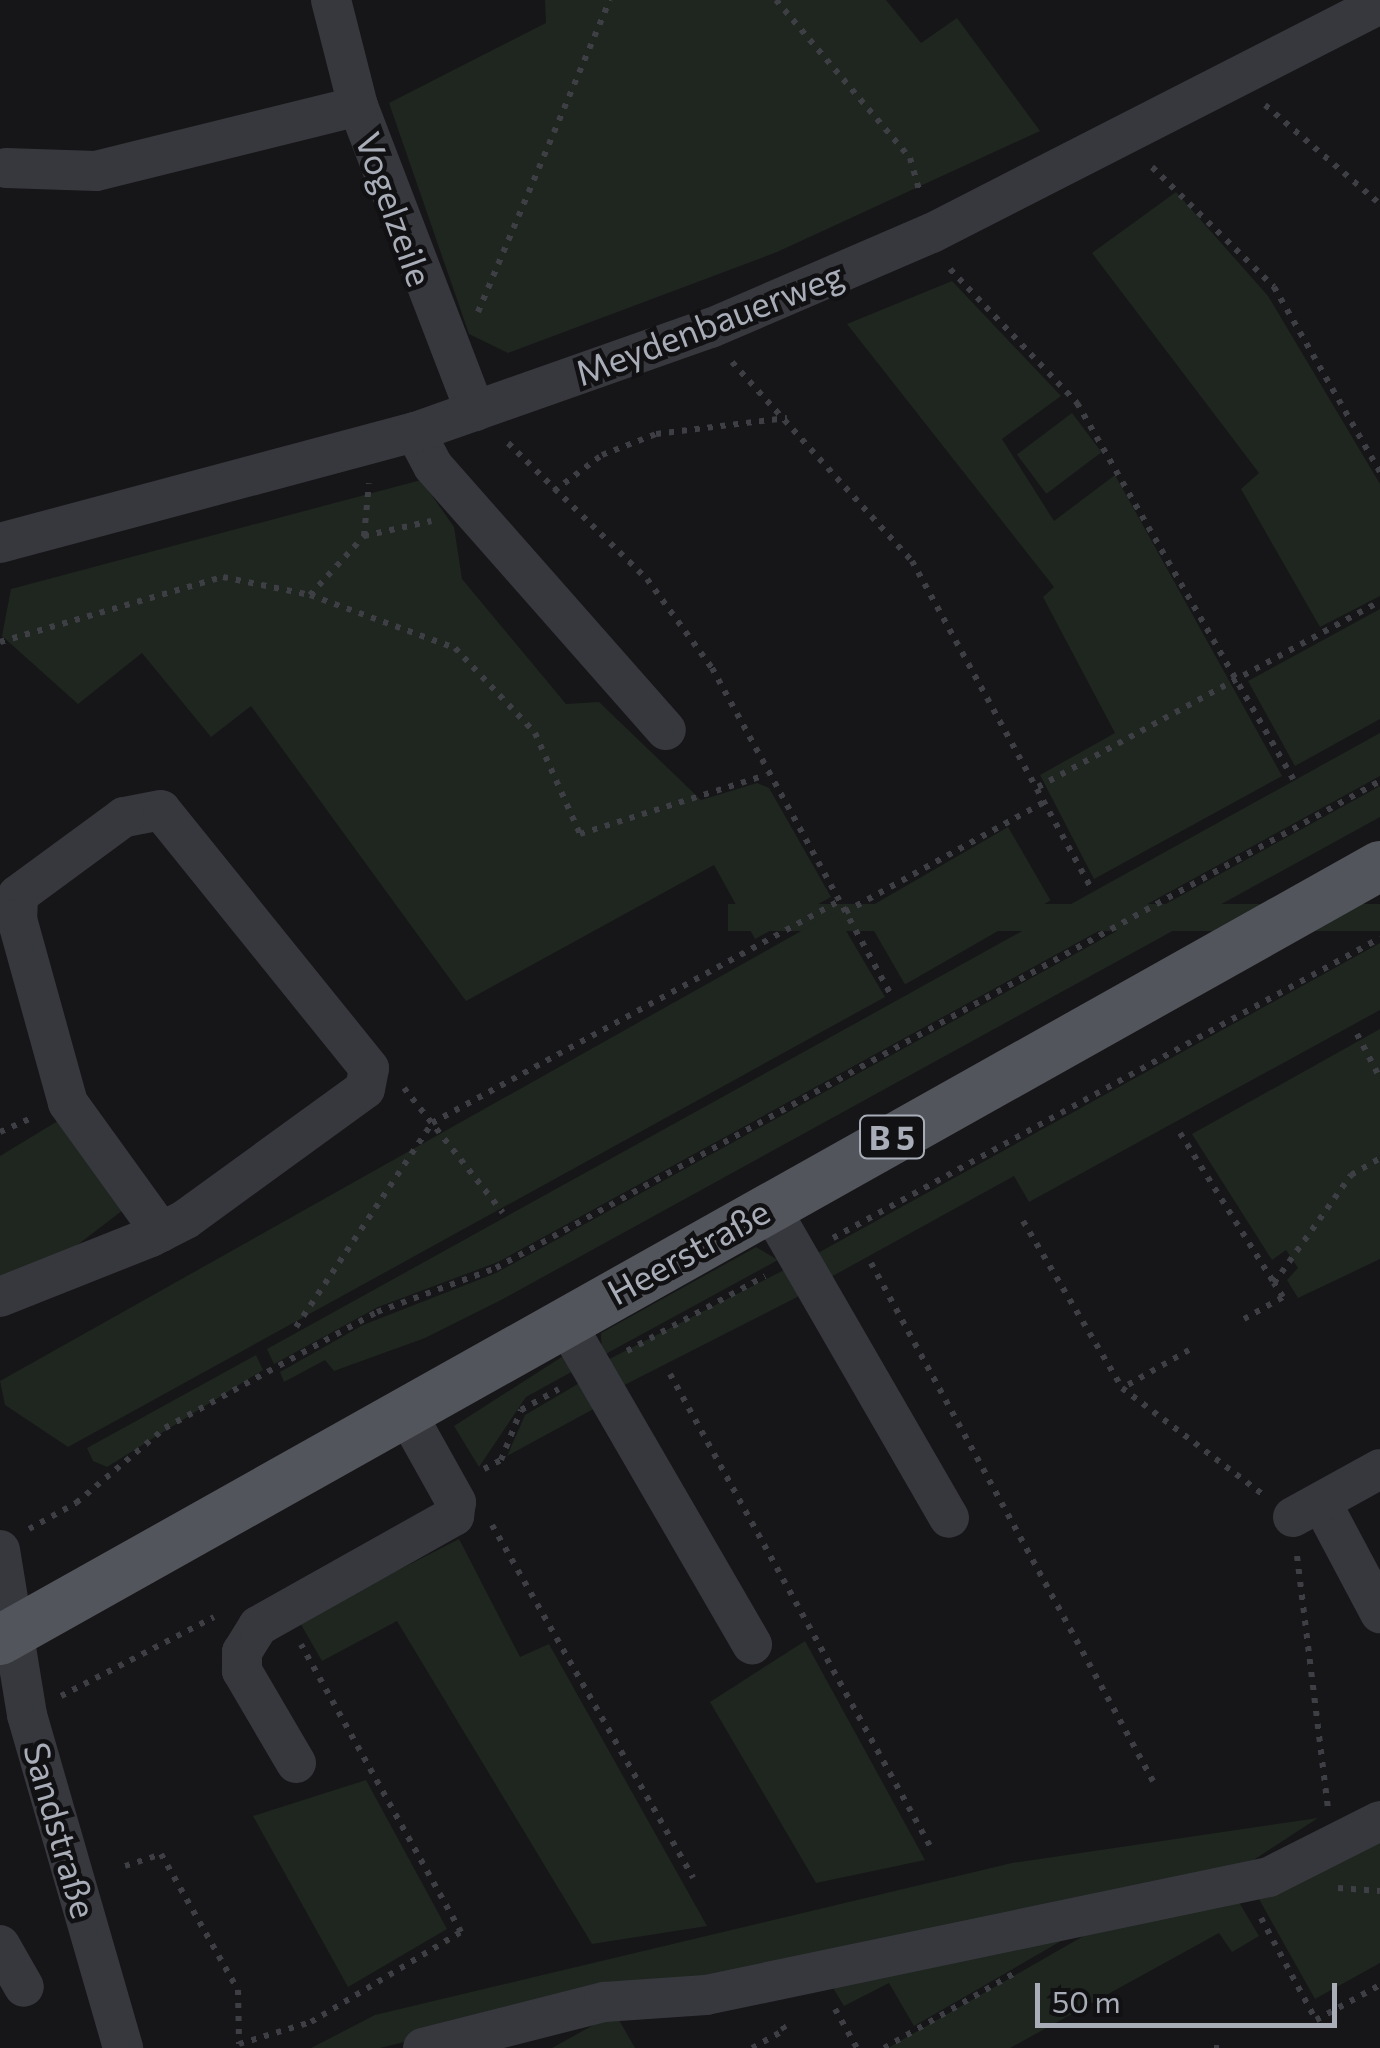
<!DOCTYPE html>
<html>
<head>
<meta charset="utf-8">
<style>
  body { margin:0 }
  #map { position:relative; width:1380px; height:2048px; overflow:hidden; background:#161618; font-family:Commissioner,sans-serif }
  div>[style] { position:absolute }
  .green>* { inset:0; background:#1e261f; transform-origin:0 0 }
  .path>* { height:6px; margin-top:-3px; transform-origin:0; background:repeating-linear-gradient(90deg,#3d3f44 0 5px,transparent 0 13px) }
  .minor>* { height:40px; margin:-20px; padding:0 20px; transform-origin:20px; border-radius:20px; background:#37383d }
  .major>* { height:50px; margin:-25px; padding:0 25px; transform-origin:25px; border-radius:25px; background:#53555c }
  span { translate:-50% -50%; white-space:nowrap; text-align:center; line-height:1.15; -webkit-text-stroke:9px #111113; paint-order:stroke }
  .shield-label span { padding:2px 8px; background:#111113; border:2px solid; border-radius:8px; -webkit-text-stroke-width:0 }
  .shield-label { font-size:32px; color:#a8adb8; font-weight:700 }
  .street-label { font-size:35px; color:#a8adb8 }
  .scale { position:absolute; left:1035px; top:1983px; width:302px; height:45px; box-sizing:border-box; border:5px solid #a8adb8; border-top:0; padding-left:12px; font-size:30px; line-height:35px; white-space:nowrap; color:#a8adb8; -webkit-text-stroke:8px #111113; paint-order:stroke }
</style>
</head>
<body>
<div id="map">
  <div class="green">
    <i style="clip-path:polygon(545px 0,886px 0,921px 43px,957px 18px,1040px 131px,777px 252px,508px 353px,469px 334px,389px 103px,546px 23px)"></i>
    <i style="clip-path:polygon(1176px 192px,1268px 296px,1380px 484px,1380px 596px,1320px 627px,1241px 489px,1259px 473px,1092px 253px)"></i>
    <i style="clip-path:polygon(952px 281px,1061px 396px,1002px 439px,1054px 521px,1115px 475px,1282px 776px,1094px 879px,1040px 775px,1115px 733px,1043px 597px,1054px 587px,847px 324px)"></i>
    <i style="left:1072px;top:413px;width:49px;height:69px;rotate:53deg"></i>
    <i style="clip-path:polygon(421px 480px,454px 527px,462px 579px,566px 704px,599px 702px,701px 800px,757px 783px,769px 788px,831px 897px,755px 939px,714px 865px,466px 1001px,251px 706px,211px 737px,142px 653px,78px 704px,2px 636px,11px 589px)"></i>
    <i style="clip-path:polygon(1380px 609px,1380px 719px,1295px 766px,1248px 681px)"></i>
    <i style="clip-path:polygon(1380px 733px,1380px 776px,498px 1262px,378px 1307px,274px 1364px,267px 1349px)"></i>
    <i style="clip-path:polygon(1380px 786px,1380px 817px,501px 1300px,425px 1338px,334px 1371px,325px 1360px,284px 1382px,280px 1372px,363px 1325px,496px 1273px)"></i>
    <i style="left:1008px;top:827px;width:85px;height:168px;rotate:60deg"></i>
    <i style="left:1380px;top:904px;width:27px;height:652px;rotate:90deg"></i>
    <i style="clip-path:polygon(835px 912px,885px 997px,68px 1447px,5px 1405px,0 1381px)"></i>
    <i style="clip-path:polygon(1380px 943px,1380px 1010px,1029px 1202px,1014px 1176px,820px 1283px,807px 1259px)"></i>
    <i style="clip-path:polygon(1380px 1029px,1380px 1259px,1298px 1298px,1287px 1280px,1298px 1268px,1286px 1250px,1272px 1260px,1192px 1134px)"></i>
    <i style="clip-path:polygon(66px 1116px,127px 1207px,76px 1246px,0 1282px,0 1156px)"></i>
    <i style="clip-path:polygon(756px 1247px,778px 1260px,602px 1356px,601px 1333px)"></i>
    <i style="left:792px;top:1266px;width:30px;height:210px;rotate:63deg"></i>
    <i style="clip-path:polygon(571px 1351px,584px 1365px,526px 1397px,479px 1467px,454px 1426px)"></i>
    <i style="clip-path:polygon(256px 1355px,263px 1370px,107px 1467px,93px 1461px,87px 1448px)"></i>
    <i style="clip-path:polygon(588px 1378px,599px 1406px,507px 1456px,525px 1415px)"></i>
    <i style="clip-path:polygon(459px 1539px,520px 1657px,549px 1644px,707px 1926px,592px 1944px,397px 1621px,322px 1661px,299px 1621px)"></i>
    <i style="clip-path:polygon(805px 1641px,925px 1860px,816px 1883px,710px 1702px)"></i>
    <i style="clip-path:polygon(366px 1780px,447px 1929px,348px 1987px,253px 1816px)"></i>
    <i style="clip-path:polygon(1318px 1818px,1232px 1874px,562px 2003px,380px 2048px,311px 2048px,375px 2015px,1012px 1863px)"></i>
    <i style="clip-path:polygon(1380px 1832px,1380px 1963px,1315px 1999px,1259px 1899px)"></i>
    <i style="clip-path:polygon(1233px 1892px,1259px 1936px,1232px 1952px,1219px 1933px,1010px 2048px,888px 2048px,1115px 1918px)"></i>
    <i style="clip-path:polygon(1101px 1918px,914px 2026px,889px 1983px,844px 2006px,830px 1983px)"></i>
    <i style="clip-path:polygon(615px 2013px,635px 2048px,552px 2048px)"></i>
  </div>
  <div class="path">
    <i style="left:776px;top:0;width:207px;rotate:49.7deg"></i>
    <i style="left:910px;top:158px;width:37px;rotate:74deg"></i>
    <i style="left:1265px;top:105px;width:152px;rotate:40.7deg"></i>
    <i style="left:1152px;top:167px;width:171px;rotate:44.5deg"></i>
    <i style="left:1274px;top:287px;width:213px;rotate:60.2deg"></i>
    <i style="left:950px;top:269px;width:185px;rotate:46.5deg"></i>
    <i style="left:1077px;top:403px;width:434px;rotate:60.1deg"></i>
    <i style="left:478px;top:312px;width:339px;rotate:-67.1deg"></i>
    <i style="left:732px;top:362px;width:268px;rotate:47.9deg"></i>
    <i style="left:912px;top:561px;width:375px;rotate:61.3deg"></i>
    <i style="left:508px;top:443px;width:194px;rotate:44.4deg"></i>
    <i style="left:647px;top:579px;width:110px;rotate:53.9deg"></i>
    <i style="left:712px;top:668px;width:376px;rotate:61.3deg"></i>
    <i style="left:554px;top:491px;width:60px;rotate:-36.9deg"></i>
    <i style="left:602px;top:455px;width:58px;rotate:-21.3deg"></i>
    <i style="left:656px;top:434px;width:132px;rotate:-7deg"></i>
    <i style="left:364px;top:536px;width:53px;rotate:-84.6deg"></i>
    <i style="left:310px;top:595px;width:80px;rotate:-47.5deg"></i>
    <i style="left:364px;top:536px;width:69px;rotate:-12.6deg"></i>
    <i style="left:0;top:642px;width:232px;rotate:-16.3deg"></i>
    <i style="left:223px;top:577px;width:89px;rotate:11.7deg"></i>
    <i style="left:310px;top:595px;width:154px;rotate:20.1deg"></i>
    <i style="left:455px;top:648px;width:117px;rotate:46.7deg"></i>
    <i style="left:535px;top:733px;width:111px;rotate:66deg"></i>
    <i style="left:580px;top:834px;width:195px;rotate:-17.6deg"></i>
    <i style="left:1038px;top:787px;width:389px;rotate:-28.5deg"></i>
    <i style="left:845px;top:912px;width:230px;rotate:-28.9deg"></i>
    <i style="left:1357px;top:1034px;width:50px;rotate:62.4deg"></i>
    <i style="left:404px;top:1088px;width:159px;rotate:51.6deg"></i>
    <i style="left:0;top:1132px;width:37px;rotate:-24deg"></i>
    <i style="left:1180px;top:1133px;width:177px;rotate:57.9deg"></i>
    <i style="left:1023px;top:1221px;width:194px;rotate:59.3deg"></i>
    <i style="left:833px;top:1238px;width:624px;rotate:-28.74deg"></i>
    <i style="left:871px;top:1263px;width:590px;rotate:61.44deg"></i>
    <i style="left:1244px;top:1319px;width:45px;rotate:-29.4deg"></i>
    <i style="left:1283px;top:1297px;width:17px;rotate:-123deg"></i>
    <i style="left:1274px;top:1283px;width:133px;rotate:-54.5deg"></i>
    <i style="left:1351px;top:1175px;width:34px;rotate:-30deg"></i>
    <i style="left:296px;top:1327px;width:245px;rotate:-56.3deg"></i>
    <i style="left:432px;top:1123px;width:464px;rotate:-28.6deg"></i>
    <i style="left:1189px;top:1350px;width:77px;rotate:150.4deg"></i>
    <i style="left:1122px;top:1388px;width:176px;rotate:37.1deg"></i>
    <i style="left:627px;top:1351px;width:157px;rotate:-28.5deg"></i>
    <i style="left:670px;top:1374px;width:539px;rotate:61.15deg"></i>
    <i style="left:484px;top:1469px;width:19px;rotate:-28deg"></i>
    <i style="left:501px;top:1460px;width:54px;rotate:-68.2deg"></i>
    <i style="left:521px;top:1410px;width:43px;rotate:-28.9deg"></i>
    <i style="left:492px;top:1525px;width:406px;rotate:60.3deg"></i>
    <i style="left:29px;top:1529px;width:54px;rotate:-29deg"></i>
    <i style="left:76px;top:1503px;width:116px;rotate:-40.1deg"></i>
    <i style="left:165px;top:1428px;width:242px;rotate:-28.7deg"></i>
    <i style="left:377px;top:1312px;width:127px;rotate:-20.3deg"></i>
    <i style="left:496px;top:1268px;width:1009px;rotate:-28.85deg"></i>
    <i style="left:1297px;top:1556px;width:253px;rotate:83deg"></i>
    <i style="left:61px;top:1696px;width:172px;rotate:-27.3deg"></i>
    <i style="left:125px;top:1866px;width:38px;rotate:-18deg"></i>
    <i style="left:161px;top:1854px;width:156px;rotate:60.5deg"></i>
    <i style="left:238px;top:1990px;width:54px;rotate:88.9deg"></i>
    <i style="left:239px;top:2044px;width:75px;rotate:-17deg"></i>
    <i style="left:311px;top:2022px;width:175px;rotate:-31deg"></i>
    <i style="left:461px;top:1932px;width:329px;rotate:-119.1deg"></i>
    <i style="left:1338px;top:1888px;width:42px;rotate:4.1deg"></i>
    <i style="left:1261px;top:1918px;width:116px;rotate:61.7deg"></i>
    <i style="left:1316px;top:2020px;width:73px;rotate:-28.7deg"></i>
    <i style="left:835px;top:2009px;width:45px;rotate:60.6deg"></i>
    <i style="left:752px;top:2048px;width:38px;rotate:-29deg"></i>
    <i style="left:785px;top:2030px;width:12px;rotate:-121deg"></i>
    <i style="left:884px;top:2048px;width:149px;rotate:-29.8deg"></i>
    <i style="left:1214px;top:2048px;width:7px"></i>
  </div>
  <div class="minor">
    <i style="left:331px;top:0;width:109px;rotate:75.7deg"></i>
    <i style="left:358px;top:106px;width:327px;rotate:69deg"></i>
    <i style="left:6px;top:168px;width:90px;rotate:1.9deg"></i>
    <i style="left:96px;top:171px;width:270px;rotate:-13.9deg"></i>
    <i style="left:415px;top:432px;width:38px;rotate:62deg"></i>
    <i style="left:433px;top:466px;width:352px;rotate:48.6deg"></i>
    <i style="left:0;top:543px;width:430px;rotate:-15deg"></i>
    <i style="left:415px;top:432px;width:314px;rotate:-19.4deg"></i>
    <i style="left:711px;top:328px;width:241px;rotate:-23.3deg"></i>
    <i style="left:932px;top:233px;width:503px;rotate:-27.07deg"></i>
    <i style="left:769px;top:1206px;width:360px;rotate:60deg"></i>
    <i style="left:0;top:1297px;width:162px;rotate:-21.7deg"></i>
    <i style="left:151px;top:1237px;width:39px;rotate:-27deg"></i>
    <i style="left:186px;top:1219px;width:221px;rotate:-36deg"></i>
    <i style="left:365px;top:1089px;width:21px;rotate:-79deg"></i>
    <i style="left:369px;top:1068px;width:331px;rotate:-128.9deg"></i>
    <i style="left:161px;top:810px;width:38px;rotate:169deg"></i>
    <i style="left:124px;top:817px;width:132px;rotate:143.7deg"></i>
    <i style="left:18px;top:895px;width:24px;rotate:92deg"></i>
    <i style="left:17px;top:919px;width:191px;rotate:74.5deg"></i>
    <i style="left:68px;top:1103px;width:159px;rotate:54.2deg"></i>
    <i style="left:564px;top:1320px;width:375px;rotate:59.9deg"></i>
    <i style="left:1321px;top:1502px;width:126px;rotate:62deg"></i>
    <i style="left:1293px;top:1517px;width:99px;rotate:-28.9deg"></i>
    <i style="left:0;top:1550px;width:167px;rotate:80.7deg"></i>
    <i style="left:27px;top:1715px;width:347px;rotate:73.9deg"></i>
    <i style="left:296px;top:1763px;width:107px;rotate:-120.4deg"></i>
    <i style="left:242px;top:1671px;width:19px;rotate:-90deg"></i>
    <i style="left:242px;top:1652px;width:31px;rotate:-58deg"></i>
    <i style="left:258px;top:1626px;width:225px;rotate:-29.3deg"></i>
    <i style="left:454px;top:1516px;width:14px;rotate:-82deg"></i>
    <i style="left:456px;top:1502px;width:107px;rotate:-119.2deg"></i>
    <i style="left:0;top:1945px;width:48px;rotate:60.3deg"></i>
    <i style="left:423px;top:2048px;width:187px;rotate:-14.3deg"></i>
    <i style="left:604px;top:2002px;width:102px;rotate:-3.9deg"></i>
    <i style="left:706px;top:1995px;width:575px;rotate:-11.84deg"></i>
    <i style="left:1269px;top:1877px;width:124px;rotate:-26.8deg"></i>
  </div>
  <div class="major">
    <i style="left:0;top:1640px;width:1582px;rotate:-29.29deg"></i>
  </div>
  <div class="shield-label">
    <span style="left:892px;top:1137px">B 5</span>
  </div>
  <div class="street-label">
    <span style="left:395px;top:209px;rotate:70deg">Vogelzeile</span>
    <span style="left:709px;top:323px;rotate:-21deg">Meydenbauerweg</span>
    <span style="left:688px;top:1251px;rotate:-29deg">Heerstraße</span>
    <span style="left:61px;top:1830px;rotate:74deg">Sandstraße</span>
  </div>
  <div class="scale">50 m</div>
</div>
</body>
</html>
